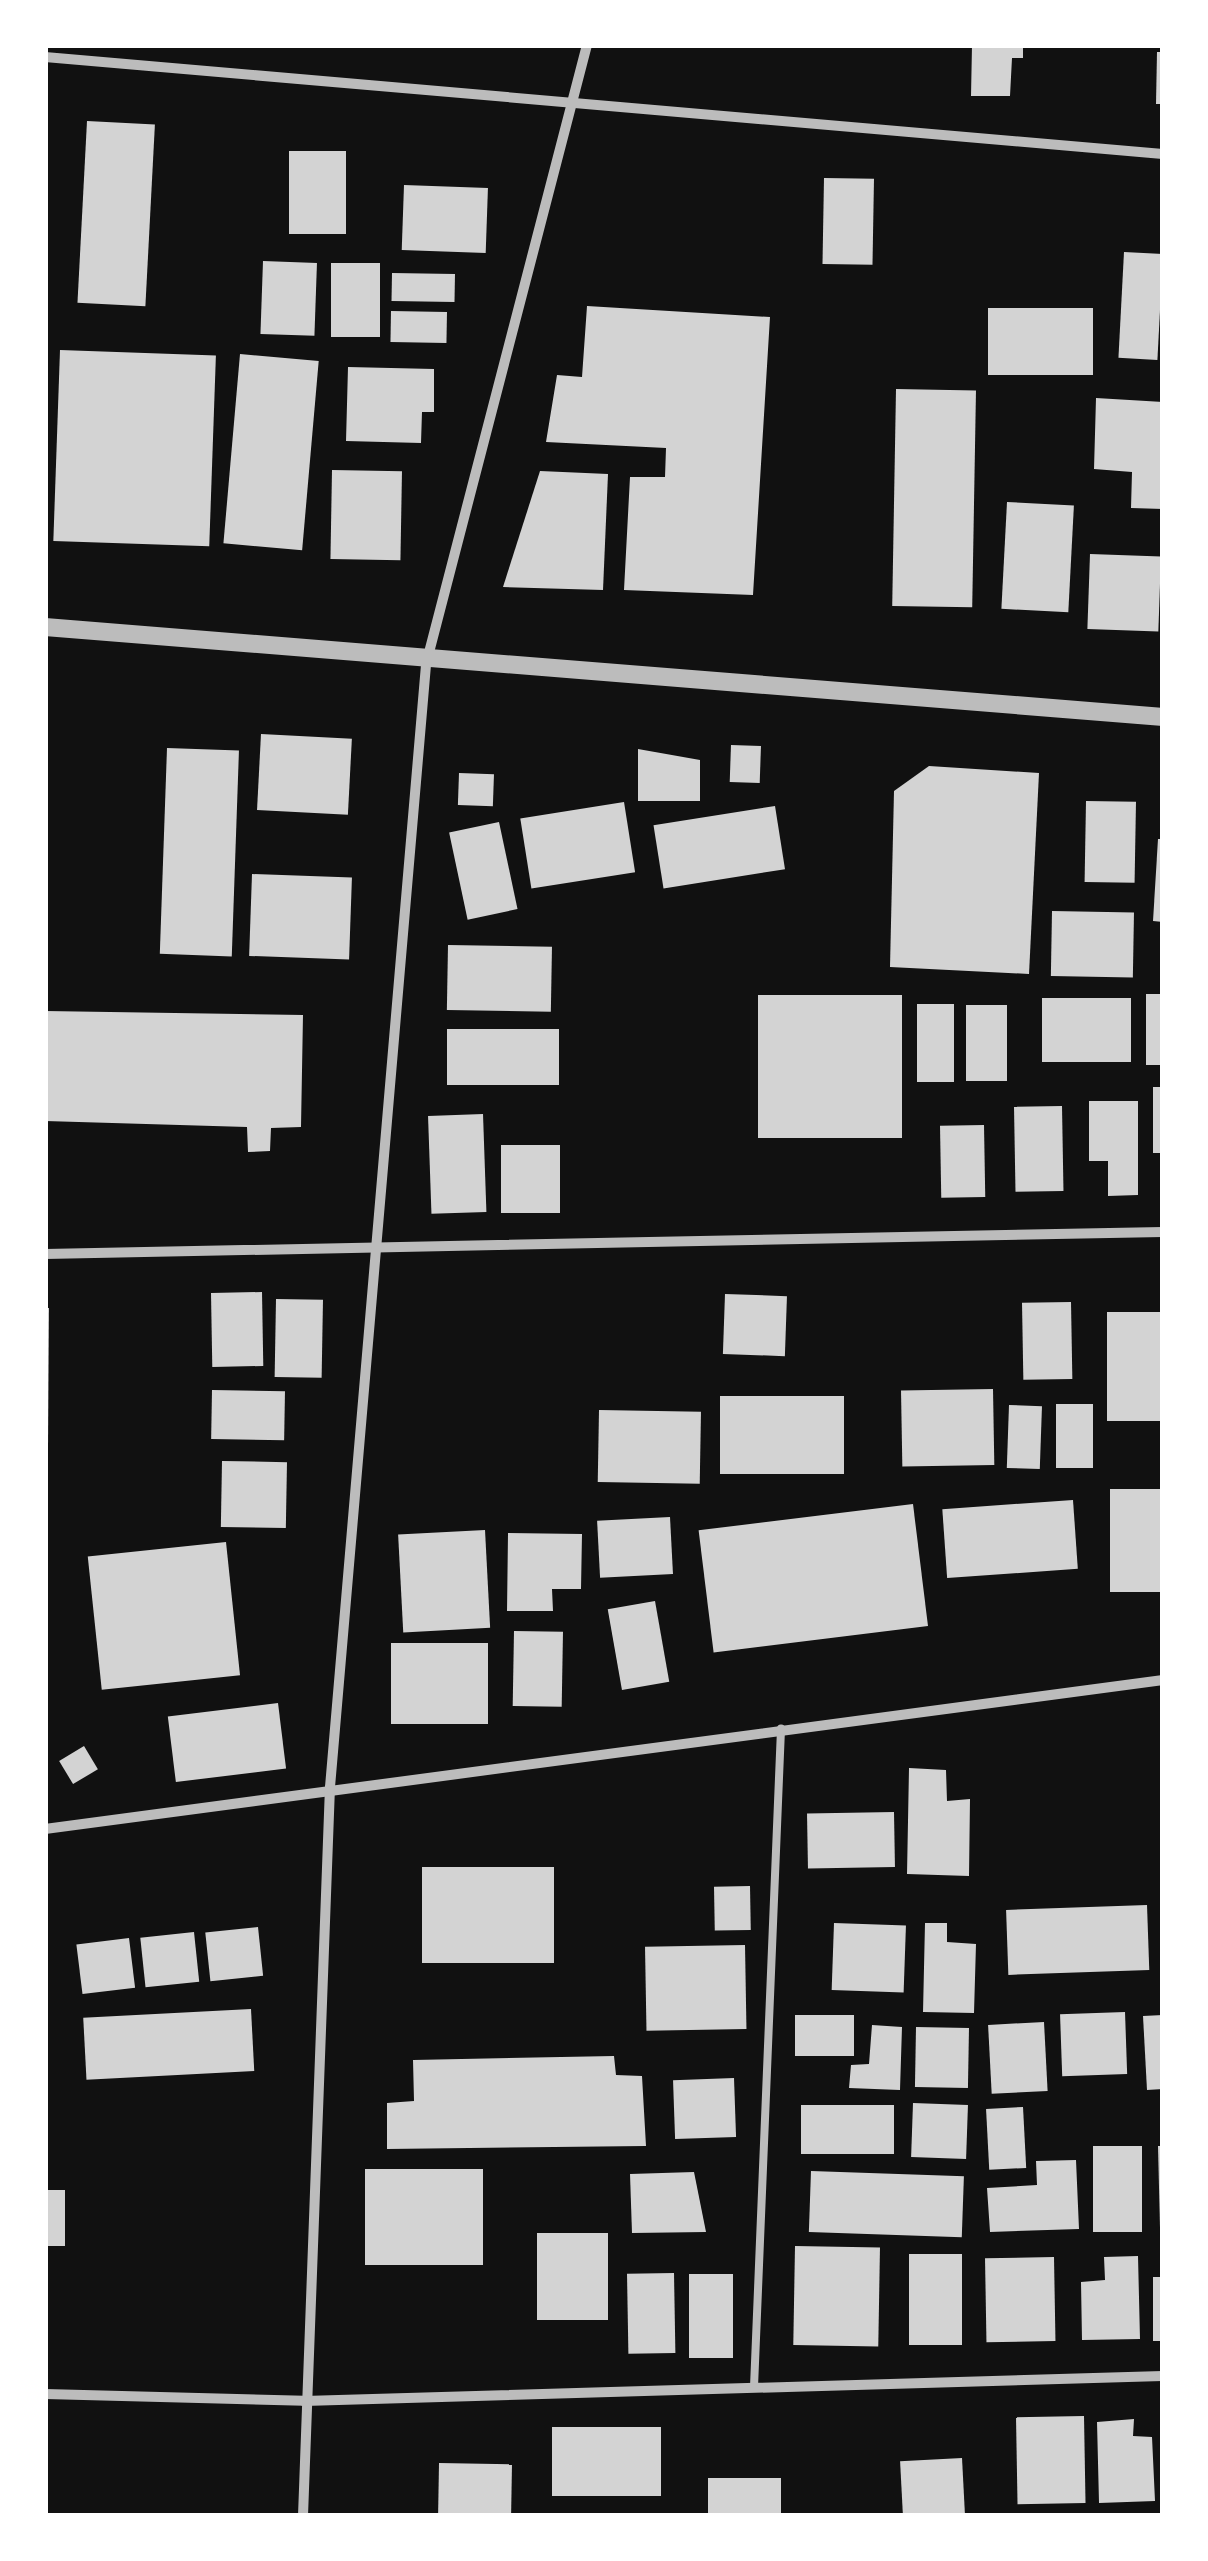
<!DOCTYPE html>
<html>
<head>
<meta charset="utf-8">
<style>
  body { margin:0 }
  #map { position:relative; width:1208px; height:2561px; overflow:hidden; background:#111; font-family:"Fira Sans Condensed",sans-serif }
  div>[style] { position:absolute }
  .building>* { inset:0; background:#d3d3d3; transform-origin:0 0 }
  .service>* { height:8px; margin:-4px; padding:0 4px; transform-origin:4px; border-radius:4px; background:#bcbcbc }
  .minor>* { height:10px; margin:-5px; padding:0 5px; transform-origin:5px; border-radius:5px; background:#bcbcbc }
  .tertiary>* { height:18px; margin:-9px; padding:0 9px; transform-origin:9px; border-radius:9px; background:#bcbcbc }
  span { translate:-50% -50%; white-space:nowrap; text-align:center; line-height:1.15; -webkit-text-stroke:8px #fff; paint-order:stroke }
  .frame { position:absolute; inset:0; border:48px solid #fff; pointer-events:none }
</style>
</head>
<body>
<div id="map">
  <div class="building">
    <i style="clip-path:polygon(972px 45px,1023px 45px,1023px 58px,1012px 58px,1010px 96px,971px 96px)"></i>
    <i style="clip-path:polygon(1157px 52px,1163px 52px,1163px 104px,1156px 104px)"></i>
    <i style="left:87px;top:121px;width:68px;height:182px;rotate:3deg"></i>
    <i style="left:289px;top:151px;width:57px;height:83px"></i>
    <i style="left:824px;top:178px;width:50px;height:86px;rotate:1deg"></i>
    <i style="left:404px;top:185px;width:84px;height:65px;rotate:2deg"></i>
    <i style="left:1124px;top:252px;width:39px;height:106px;rotate:3deg"></i>
    <i style="left:263px;top:261px;width:54px;height:73px;rotate:2deg"></i>
    <i style="left:331px;top:263px;width:49px;height:74px"></i>
    <i style="left:392px;top:273px;width:63px;height:28px;rotate:1deg"></i>
    <i style="clip-path:polygon(587px 306px,770px 317px,753px 595px,624px 590px,630px 477px,665px 477px,666px 448px,546px 442px,557px 375px,582px 377px)"></i>
    <i style="left:988px;top:308px;width:105px;height:67px"></i>
    <i style="left:391px;top:311px;width:56px;height:31px;rotate:1deg"></i>
    <i style="left:60px;top:350px;width:156px;height:191px;rotate:2deg"></i>
    <i style="left:240px;top:354px;width:79px;height:190px;rotate:5deg"></i>
    <i style="clip-path:polygon(348px 367px,434px 369px,434px 412px,422px 412px,421px 443px,346px 441px)"></i>
    <i style="left:896px;top:389px;width:80px;height:217px;rotate:1deg"></i>
    <i style="clip-path:polygon(1096px 398px,1163px 402px,1163px 509px,1131px 508px,1132px 472px,1094px 469px)"></i>
    <i style="left:332px;top:470px;width:70px;height:89px;rotate:1deg"></i>
    <i style="clip-path:polygon(540px 471px,608px 474px,603px 590px,503px 587px)"></i>
    <i style="left:1007px;top:502px;width:67px;height:107px;rotate:3deg"></i>
    <i style="left:1090px;top:554px;width:71px;height:75px;rotate:2deg"></i>
    <i style="left:261px;top:734px;width:91px;height:76px;rotate:3deg"></i>
    <i style="left:731px;top:745px;width:30px;height:37px;rotate:2deg"></i>
    <i style="left:167px;top:748px;width:72px;height:206px;rotate:2deg"></i>
    <i style="clip-path:polygon(638px 749px,700px 760px,700px 801px,638px 801px)"></i>
    <i style="clip-path:polygon(929px 766px,1039px 773px,1029px 974px,890px 967px,894px 791px)"></i>
    <i style="left:459px;top:773px;width:35px;height:32px;rotate:2deg"></i>
    <i style="left:1086px;top:801px;width:50px;height:81px;rotate:1deg"></i>
    <i style="left:624px;top:802px;width:71px;height:105px;rotate:81deg"></i>
    <i style="left:775px;top:806px;width:64px;height:123px;rotate:81deg"></i>
    <i style="left:499px;top:822px;width:89px;height:51px;rotate:78deg"></i>
    <i style="clip-path:polygon(1158px 839px,1163px 839px,1163px 922px,1153px 921px)"></i>
    <i style="left:252px;top:874px;width:100px;height:82px;rotate:2deg"></i>
    <i style="left:1052px;top:911px;width:82px;height:65px;rotate:1deg"></i>
    <i style="left:448px;top:945px;width:104px;height:65px;rotate:1deg"></i>
    <i style="left:1146px;top:994px;width:17px;height:71px"></i>
    <i style="left:758px;top:995px;width:144px;height:143px"></i>
    <i style="left:1131px;top:998px;width:64px;height:89px;rotate:90deg"></i>
    <i style="left:917px;top:1004px;width:37px;height:78px"></i>
    <i style="left:966px;top:1005px;width:41px;height:76px"></i>
    <i style="clip-path:polygon(45px 1011px,303px 1015px,301px 1127px,271px 1128px,270px 1151px,248px 1152px,247px 1127px,45px 1121px)"></i>
    <i style="left:559px;top:1029px;width:56px;height:112px;rotate:90deg"></i>
    <i style="left:1153px;top:1087px;width:10px;height:66px"></i>
    <i style="clip-path:polygon(1089px 1101px,1138px 1101px,1138px 1195px,1108px 1196px,1108px 1161px,1089px 1161px)"></i>
    <i style="left:1062px;top:1106px;width:85px;height:48px;rotate:89deg"></i>
    <i style="left:483px;top:1114px;width:98px;height:55px;rotate:88deg"></i>
    <i style="left:984px;top:1125px;width:72px;height:44px;rotate:89deg"></i>
    <i style="left:501px;top:1145px;width:59px;height:68px"></i>
    <i style="left:262px;top:1292px;width:74px;height:51px;rotate:89deg"></i>
    <i style="left:725px;top:1294px;width:62px;height:60px;rotate:2deg"></i>
    <i style="left:276px;top:1299px;width:47px;height:78px;rotate:1deg"></i>
    <i style="left:1071px;top:1302px;width:77px;height:49px;rotate:89deg"></i>
    <i style="clip-path:polygon(45px 1308px,49px 1308px,48px 1447px,45px 1447px)"></i>
    <i style="left:1163px;top:1312px;width:109px;height:56px;rotate:90deg"></i>
    <i style="left:993px;top:1389px;width:76px;height:92px;rotate:89deg"></i>
    <i style="left:212px;top:1390px;width:73px;height:49px;rotate:1deg"></i>
    <i style="left:720px;top:1396px;width:124px;height:78px"></i>
    <i style="left:1093px;top:1404px;width:64px;height:37px;rotate:90deg"></i>
    <i style="left:1009px;top:1405px;width:33px;height:63px;rotate:2deg"></i>
    <i style="left:599px;top:1410px;width:102px;height:72px;rotate:1deg"></i>
    <i style="left:222px;top:1461px;width:65px;height:66px;rotate:1deg"></i>
    <i style="left:1163px;top:1489px;width:103px;height:53px;rotate:90deg"></i>
    <i style="left:1073px;top:1500px;width:69px;height:131px;rotate:86deg"></i>
    <i style="left:913px;top:1504px;width:123px;height:216px;rotate:83deg"></i>
    <i style="left:670px;top:1517px;width:57px;height:73px;rotate:87deg"></i>
    <i style="left:485px;top:1530px;width:98px;height:87px;rotate:87deg"></i>
    <i style="clip-path:polygon(508px 1533px,582px 1534px,581px 1589px,552px 1589px,553px 1611px,507px 1611px)"></i>
    <i style="left:226px;top:1542px;width:134px;height:139px;rotate:84deg"></i>
    <i style="left:655px;top:1601px;width:82px;height:48px;rotate:80deg"></i>
    <i style="left:514px;top:1631px;width:49px;height:75px;rotate:1deg"></i>
    <i style="left:391px;top:1643px;width:97px;height:81px"></i>
    <i style="left:278px;top:1703px;width:66px;height:111px;rotate:83deg"></i>
    <i style="left:84px;top:1746px;width:27px;height:29px;rotate:59deg"></i>
    <i style="clip-path:polygon(909px 1768px,946px 1770px,947px 1801px,970px 1799px,969px 1876px,907px 1874px)"></i>
    <i style="left:894px;top:1812px;width:55px;height:87px;rotate:89deg"></i>
    <i style="left:422px;top:1867px;width:132px;height:96px"></i>
    <i style="left:750px;top:1886px;width:44px;height:36px;rotate:89deg"></i>
    <i style="left:1147px;top:1905px;width:65px;height:141px;rotate:88deg"></i>
    <i style="left:834px;top:1923px;width:72px;height:67px;rotate:2deg"></i>
    <i style="clip-path:polygon(925px 1923px,947px 1923px,947px 1942px,976px 1944px,974px 2013px,923px 2012px)"></i>
    <i style="left:258px;top:1927px;width:49px;height:53px;rotate:84deg"></i>
    <i style="left:194px;top:1932px;width:50px;height:54px;rotate:84deg"></i>
    <i style="left:129px;top:1938px;width:50px;height:53px;rotate:83deg"></i>
    <i style="left:745px;top:1945px;width:84px;height:100px;rotate:89deg"></i>
    <i style="left:251px;top:2009px;width:62px;height:168px;rotate:87deg"></i>
    <i style="left:1125px;top:2012px;width:62px;height:65px;rotate:88deg"></i>
    <i style="left:795px;top:2015px;width:59px;height:41px"></i>
    <i style="clip-path:polygon(1163px 2015px,1163px 2089px,1147px 2090px,1143px 2016px)"></i>
    <i style="left:1044px;top:2022px;width:69px;height:56px;rotate:87deg"></i>
    <i style="clip-path:polygon(872px 2025px,902px 2027px,900px 2090px,849px 2088px,851px 2065px,869px 2064px)"></i>
    <i style="left:916px;top:2027px;width:53px;height:60px;rotate:1deg"></i>
    <i style="clip-path:polygon(614px 2056px,616px 2075px,642px 2076px,646px 2146px,387px 2149px,387px 2103px,414px 2101px,413px 2060px)"></i>
    <i style="left:734px;top:2078px;width:59px;height:61px;rotate:88deg"></i>
    <i style="left:913px;top:2103px;width:55px;height:54px;rotate:2deg"></i>
    <i style="left:801px;top:2105px;width:93px;height:49px"></i>
    <i style="left:1023px;top:2107px;width:61px;height:37px;rotate:87deg"></i>
    <i style="left:1093px;top:2146px;width:49px;height:86px"></i>
    <i style="clip-path:polygon(1158px 2146px,1163px 2146px,1163px 2228px,1160px 2228px)"></i>
    <i style="clip-path:polygon(1076px 2160px,1079px 2229px,990px 2232px,987px 2188px,1037px 2185px,1036px 2161px)"></i>
    <i style="left:365px;top:2169px;width:118px;height:96px"></i>
    <i style="left:811px;top:2171px;width:153px;height:61px;rotate:2deg"></i>
    <i style="clip-path:polygon(694px 2172px,706px 2232px,632px 2233px,630px 2174px)"></i>
    <i style="left:65px;top:2190px;width:56px;height:20px;rotate:90deg"></i>
    <i style="left:608px;top:2233px;width:87px;height:71px;rotate:90deg"></i>
    <i style="left:795px;top:2246px;width:85px;height:99px;rotate:1deg"></i>
    <i style="left:909px;top:2254px;width:53px;height:91px"></i>
    <i style="clip-path:polygon(1138px 2256px,1140px 2339px,1082px 2340px,1081px 2282px,1105px 2280px,1104px 2257px)"></i>
    <i style="left:1054px;top:2257px;width:84px;height:69px;rotate:89deg"></i>
    <i style="left:674px;top:2273px;width:80px;height:47px;rotate:89deg"></i>
    <i style="left:689px;top:2274px;width:44px;height:84px"></i>
    <i style="left:1153px;top:2277px;width:10px;height:64px"></i>
    <i style="left:1084px;top:2416px;width:87px;height:68px;rotate:89deg"></i>
    <i style="clip-path:polygon(1134px 2419px,1133px 2436px,1152px 2437px,1155px 2501px,1099px 2503px,1097px 2422px)"></i>
    <i style="left:661px;top:2427px;width:69px;height:109px;rotate:90deg"></i>
    <i style="left:962px;top:2458px;width:58px;height:62px;rotate:87deg"></i>
    <i style="left:439px;top:2463px;width:73px;height:51px;rotate:1deg"></i>
    <i style="left:708px;top:2478px;width:73px;height:38px"></i>
  </div>
  <div class="service">
    <i style="left:754px;top:2387px;width:659px;rotate:-87.65deg"></i>
  </div>
  <div class="minor">
    <i style="left:45px;top:57px;width:1122px;rotate:4.96deg"></i>
    <i style="left:45px;top:1254px;width:1118px;rotate:-1.13deg"></i>
    <i style="left:45px;top:1829px;width:1128px;rotate:-7.59deg"></i>
    <i style="left:45px;top:2394px;width:259px;rotate:1.5deg"></i>
    <i style="left:304px;top:2401px;width:859px;rotate:-1.67deg"></i>
    <i style="left:303px;top:2516px;width:729px;rotate:-87.88deg"></i>
    <i style="left:330px;top:1787px;width:1127px;rotate:-85.11deg"></i>
    <i style="left:426px;top:664px;width:640px;rotate:-75.42deg"></i>
  </div>
  <div class="tertiary">
    <i style="left:45px;top:627px;width:1122px;rotate:4.6deg"></i>
  </div>
  <div class="frame"></div>
</div>
</body>
</html>
